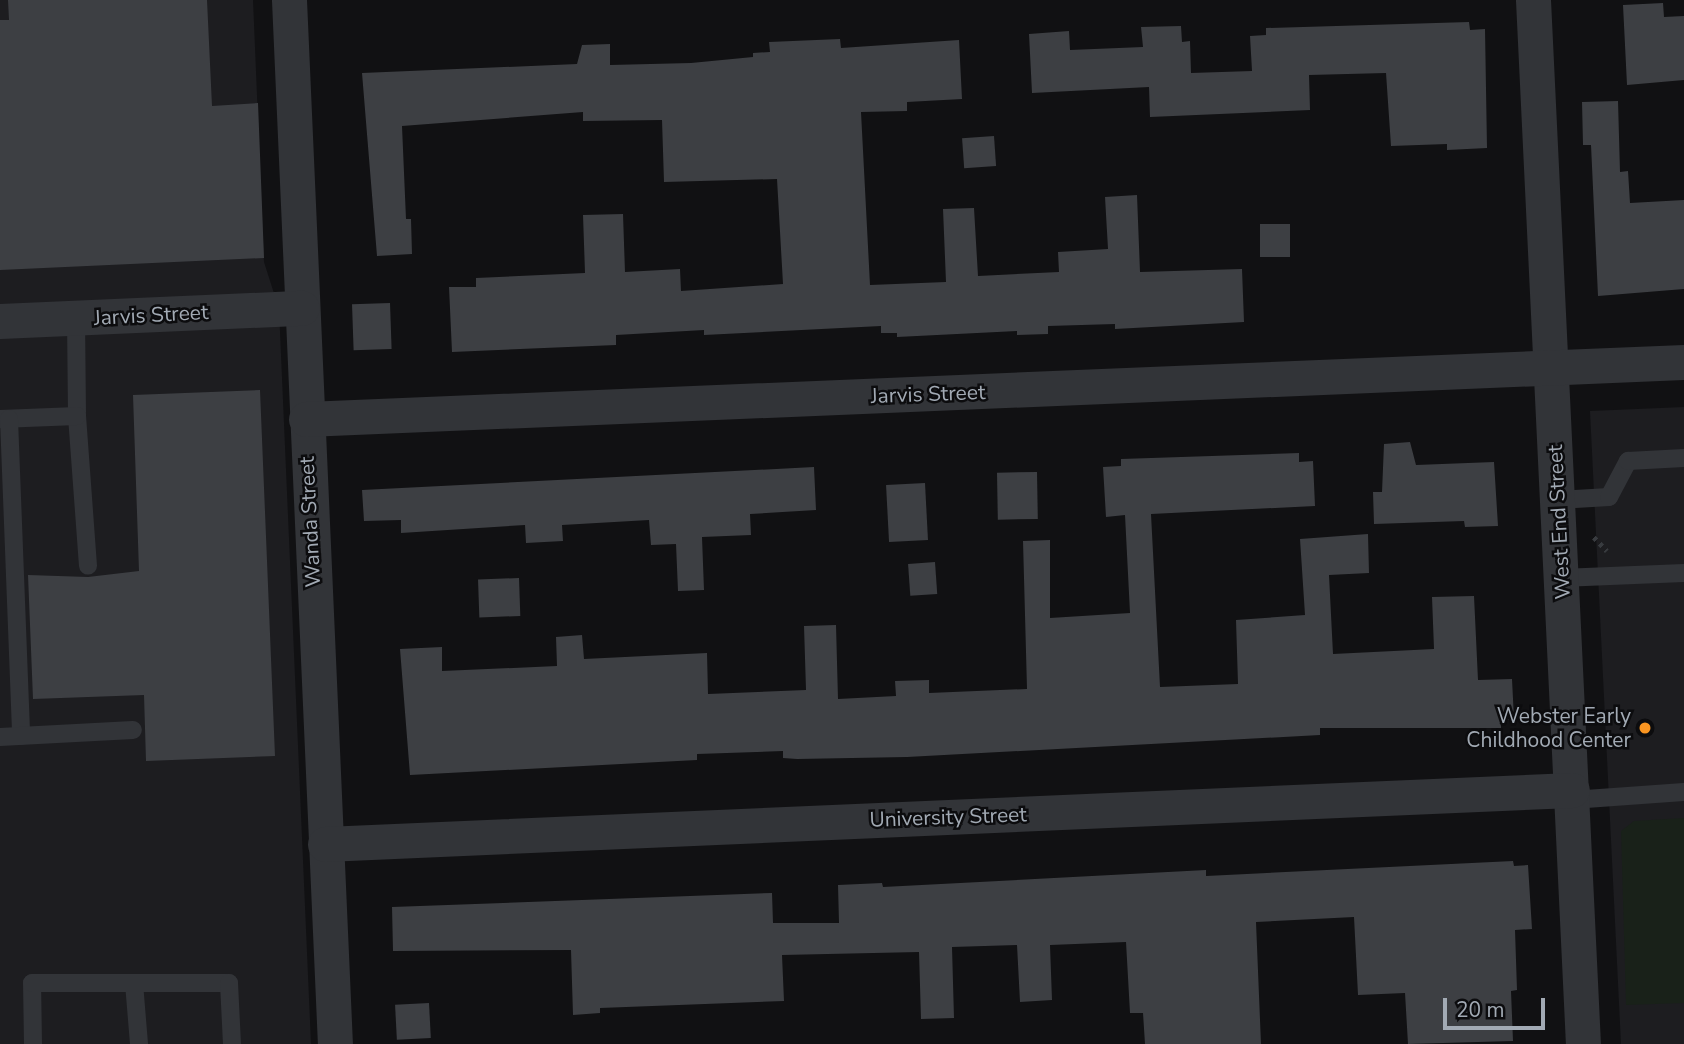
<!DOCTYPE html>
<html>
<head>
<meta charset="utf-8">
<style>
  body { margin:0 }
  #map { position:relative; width:1684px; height:1044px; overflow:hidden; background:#111113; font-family:"Nunito Sans",sans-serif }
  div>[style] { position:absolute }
  .built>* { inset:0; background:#1d1d20 }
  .green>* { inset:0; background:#192119 }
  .building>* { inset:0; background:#3d3f43; transform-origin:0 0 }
  .path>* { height:4.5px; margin-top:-2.25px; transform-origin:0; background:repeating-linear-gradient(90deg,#383b3f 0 3.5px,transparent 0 8.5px) }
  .lane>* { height:18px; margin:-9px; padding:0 9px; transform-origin:9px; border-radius:9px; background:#323438 }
  .street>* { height:35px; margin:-17.5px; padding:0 17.5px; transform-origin:17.5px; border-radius:17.5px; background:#323438 }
  .dots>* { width:19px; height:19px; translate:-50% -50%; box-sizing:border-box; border:4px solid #0c0c0e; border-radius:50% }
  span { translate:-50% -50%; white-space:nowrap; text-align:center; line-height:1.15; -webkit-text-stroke:5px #0c0c0e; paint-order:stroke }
  .street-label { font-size:21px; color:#a2aab4 }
  .poi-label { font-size:21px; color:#a2aab4 }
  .right { translate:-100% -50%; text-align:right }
  .scale { position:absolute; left:1443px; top:998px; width:102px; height:32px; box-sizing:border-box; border:4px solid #a2aab4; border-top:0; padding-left:9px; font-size:21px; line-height:24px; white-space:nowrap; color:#a2aab4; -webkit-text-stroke:5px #0c0c0e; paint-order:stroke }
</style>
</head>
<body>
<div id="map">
  <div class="built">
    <i style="clip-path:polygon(0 0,253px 0,264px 262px,279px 309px,311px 1044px,0 1044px)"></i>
    <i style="clip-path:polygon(1684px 407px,1684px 1044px,1621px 1044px,1590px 411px)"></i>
  </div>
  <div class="green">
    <i style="clip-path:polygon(1684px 818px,1684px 1003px,1626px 1005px,1621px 831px,1634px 821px)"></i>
  </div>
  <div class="building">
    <i style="clip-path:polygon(8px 0,207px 0,212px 106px,258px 103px,264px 258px,0 270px,0 20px,9px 20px)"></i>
    <i style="clip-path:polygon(1663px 3px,1664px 17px,1684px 16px,1684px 80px,1627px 85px,1623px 5px)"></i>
    <i style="clip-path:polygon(1469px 22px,1470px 30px,1485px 29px,1487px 148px,1447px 150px,1447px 144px,1391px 146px,1386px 73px,1309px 75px,1310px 110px,1150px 117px,1149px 87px,1032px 93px,1029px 34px,1069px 31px,1070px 50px,1143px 47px,1141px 27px,1181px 26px,1182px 42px,1190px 41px,1191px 73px,1252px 71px,1250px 36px,1266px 35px,1266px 28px)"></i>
    <i style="clip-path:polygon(840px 39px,841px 48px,959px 40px,962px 99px,907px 102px,907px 111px,861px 112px,870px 285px,946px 282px,943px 209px,974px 208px,978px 276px,1059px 272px,1058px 252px,1108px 249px,1105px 197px,1137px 195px,1140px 272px,1242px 269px,1244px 322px,1115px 329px,1115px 324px,1048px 326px,1048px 334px,1017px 335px,1017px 331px,897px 337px,897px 333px,881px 333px,881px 326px,704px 335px,704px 330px,616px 335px,616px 345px,452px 352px,449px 287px,476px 287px,476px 278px,585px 273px,583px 215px,623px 214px,625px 272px,680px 269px,681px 291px,783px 284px,777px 179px,664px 182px,662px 120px,583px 121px,583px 112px,402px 126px,406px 219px,411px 219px,412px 254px,377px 256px,362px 73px,577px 64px,582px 45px,610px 44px,610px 65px,691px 63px,753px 57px,753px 53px,770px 52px,769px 42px)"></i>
    <i style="clip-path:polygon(1618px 101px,1620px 172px,1628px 171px,1630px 203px,1684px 200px,1684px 289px,1598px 296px,1591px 145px,1583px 145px,1582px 102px)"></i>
    <i style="left:994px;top:136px;width:30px;height:32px;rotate:86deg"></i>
    <i style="left:1260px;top:224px;width:30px;height:33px"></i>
    <i style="left:390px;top:303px;width:46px;height:38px;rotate:88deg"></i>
    <i style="clip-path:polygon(260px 390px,275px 756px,146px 761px,144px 695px,33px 699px,28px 575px,88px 577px,139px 571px,133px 395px)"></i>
    <i style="clip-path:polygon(1410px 442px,1416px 465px,1494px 462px,1498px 526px,1465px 527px,1464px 521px,1374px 524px,1373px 492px,1382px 492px,1384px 444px)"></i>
    <i style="clip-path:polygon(1299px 453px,1299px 462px,1313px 461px,1315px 506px,1151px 514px,1160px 687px,1238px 684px,1236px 620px,1305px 615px,1300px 539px,1368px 534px,1369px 573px,1329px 575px,1333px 654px,1434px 649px,1432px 597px,1474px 596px,1478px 680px,1512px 679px,1514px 719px,1501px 720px,1501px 728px,1320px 728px,1320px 735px,907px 757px,797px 759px,783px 758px,783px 751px,697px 754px,697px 760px,410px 775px,400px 649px,442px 647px,442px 671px,557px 666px,556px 637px,582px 635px,584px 659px,707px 653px,708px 694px,806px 690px,804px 626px,836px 625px,838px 699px,896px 696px,895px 681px,929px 680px,929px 693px,1027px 689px,1023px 541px,1050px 540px,1050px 618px,1130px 613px,1125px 515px,1106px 517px,1103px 467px,1121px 466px,1121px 459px)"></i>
    <i style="clip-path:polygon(814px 467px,816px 510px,750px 514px,751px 535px,702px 537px,704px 590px,678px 591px,676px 544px,651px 545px,649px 520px,562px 525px,563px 541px,526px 543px,525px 525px,401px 533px,401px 520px,364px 521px,362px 490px)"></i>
    <i style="left:1037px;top:472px;width:47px;height:40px;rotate:89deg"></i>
    <i style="left:925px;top:483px;width:57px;height:39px;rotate:87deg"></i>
    <i style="left:935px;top:562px;width:32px;height:27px;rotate:86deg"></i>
    <i style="left:519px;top:578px;width:38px;height:41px;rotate:88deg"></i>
    <i style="clip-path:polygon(1513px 861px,1514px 866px,1528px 865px,1532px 929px,1515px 930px,1517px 990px,1511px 991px,1513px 1041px,1408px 1044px,1405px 993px,1358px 995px,1354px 917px,1256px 922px,1261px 1044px,1145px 1044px,1143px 1013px,1130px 1013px,1126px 942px,1050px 945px,1052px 1000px,1020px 1002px,1017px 945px,952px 947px,954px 1018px,921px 1019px,919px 952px,782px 955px,784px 1001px,600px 1008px,600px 1013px,573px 1015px,571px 950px,393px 951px,392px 907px,772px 893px,773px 923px,839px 923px,838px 885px,882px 883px,883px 887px,1206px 870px,1206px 876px)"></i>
    <i style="left:429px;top:1003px;width:35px;height:34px;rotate:87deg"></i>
  </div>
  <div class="path">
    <i style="left:1594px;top:537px;width:19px;rotate:47deg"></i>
  </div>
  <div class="lane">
    <i style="left:76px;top:318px;width:98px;rotate:89.4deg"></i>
    <i style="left:77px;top:416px;width:150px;rotate:85.8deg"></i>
    <i style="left:0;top:419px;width:77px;rotate:-2.2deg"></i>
    <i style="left:9px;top:419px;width:317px;rotate:87.8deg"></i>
    <i style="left:1558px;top:500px;width:51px;rotate:-3.4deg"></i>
    <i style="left:1609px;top:497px;width:41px;rotate:-62.2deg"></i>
    <i style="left:1628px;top:461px;width:56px;rotate:-3.1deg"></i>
    <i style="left:1561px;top:578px;width:123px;rotate:-2.3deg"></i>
    <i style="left:0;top:737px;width:133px;rotate:-3deg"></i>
    <i style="left:1572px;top:800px;width:112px;rotate:-4.1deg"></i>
    <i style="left:134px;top:983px;width:61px;rotate:85.3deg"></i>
    <i style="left:33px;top:1044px;width:61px;rotate:-90.9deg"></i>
    <i style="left:32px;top:983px;width:197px"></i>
    <i style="left:229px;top:983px;width:61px;rotate:87.2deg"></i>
  </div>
  <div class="street">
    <i style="left:289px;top:0;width:1045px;rotate:87.48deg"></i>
    <i style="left:1533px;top:0;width:1045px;rotate:87.26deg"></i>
    <i style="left:0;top:321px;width:302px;rotate:-2.5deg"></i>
    <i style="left:306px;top:419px;width:1379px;rotate:-2.37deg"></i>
    <i style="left:325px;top:844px;width:1248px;rotate:-2.48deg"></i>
  </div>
  <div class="dots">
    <i style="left:1645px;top:728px;background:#fa9521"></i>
  </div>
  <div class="street-label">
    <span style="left:151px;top:315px;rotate:-3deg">Jarvis Street</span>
    <span style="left:928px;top:394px;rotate:-2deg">Jarvis Street</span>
    <span style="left:310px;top:522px;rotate:-93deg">Wanda Street</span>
    <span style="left:1559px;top:522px;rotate:-93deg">West End Street</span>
    <span style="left:948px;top:817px;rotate:-2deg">University Street</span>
  </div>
  <div class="poi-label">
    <span class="right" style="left:1631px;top:728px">Webster Early<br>Childhood Center</span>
  </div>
  <div class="scale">20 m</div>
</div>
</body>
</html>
